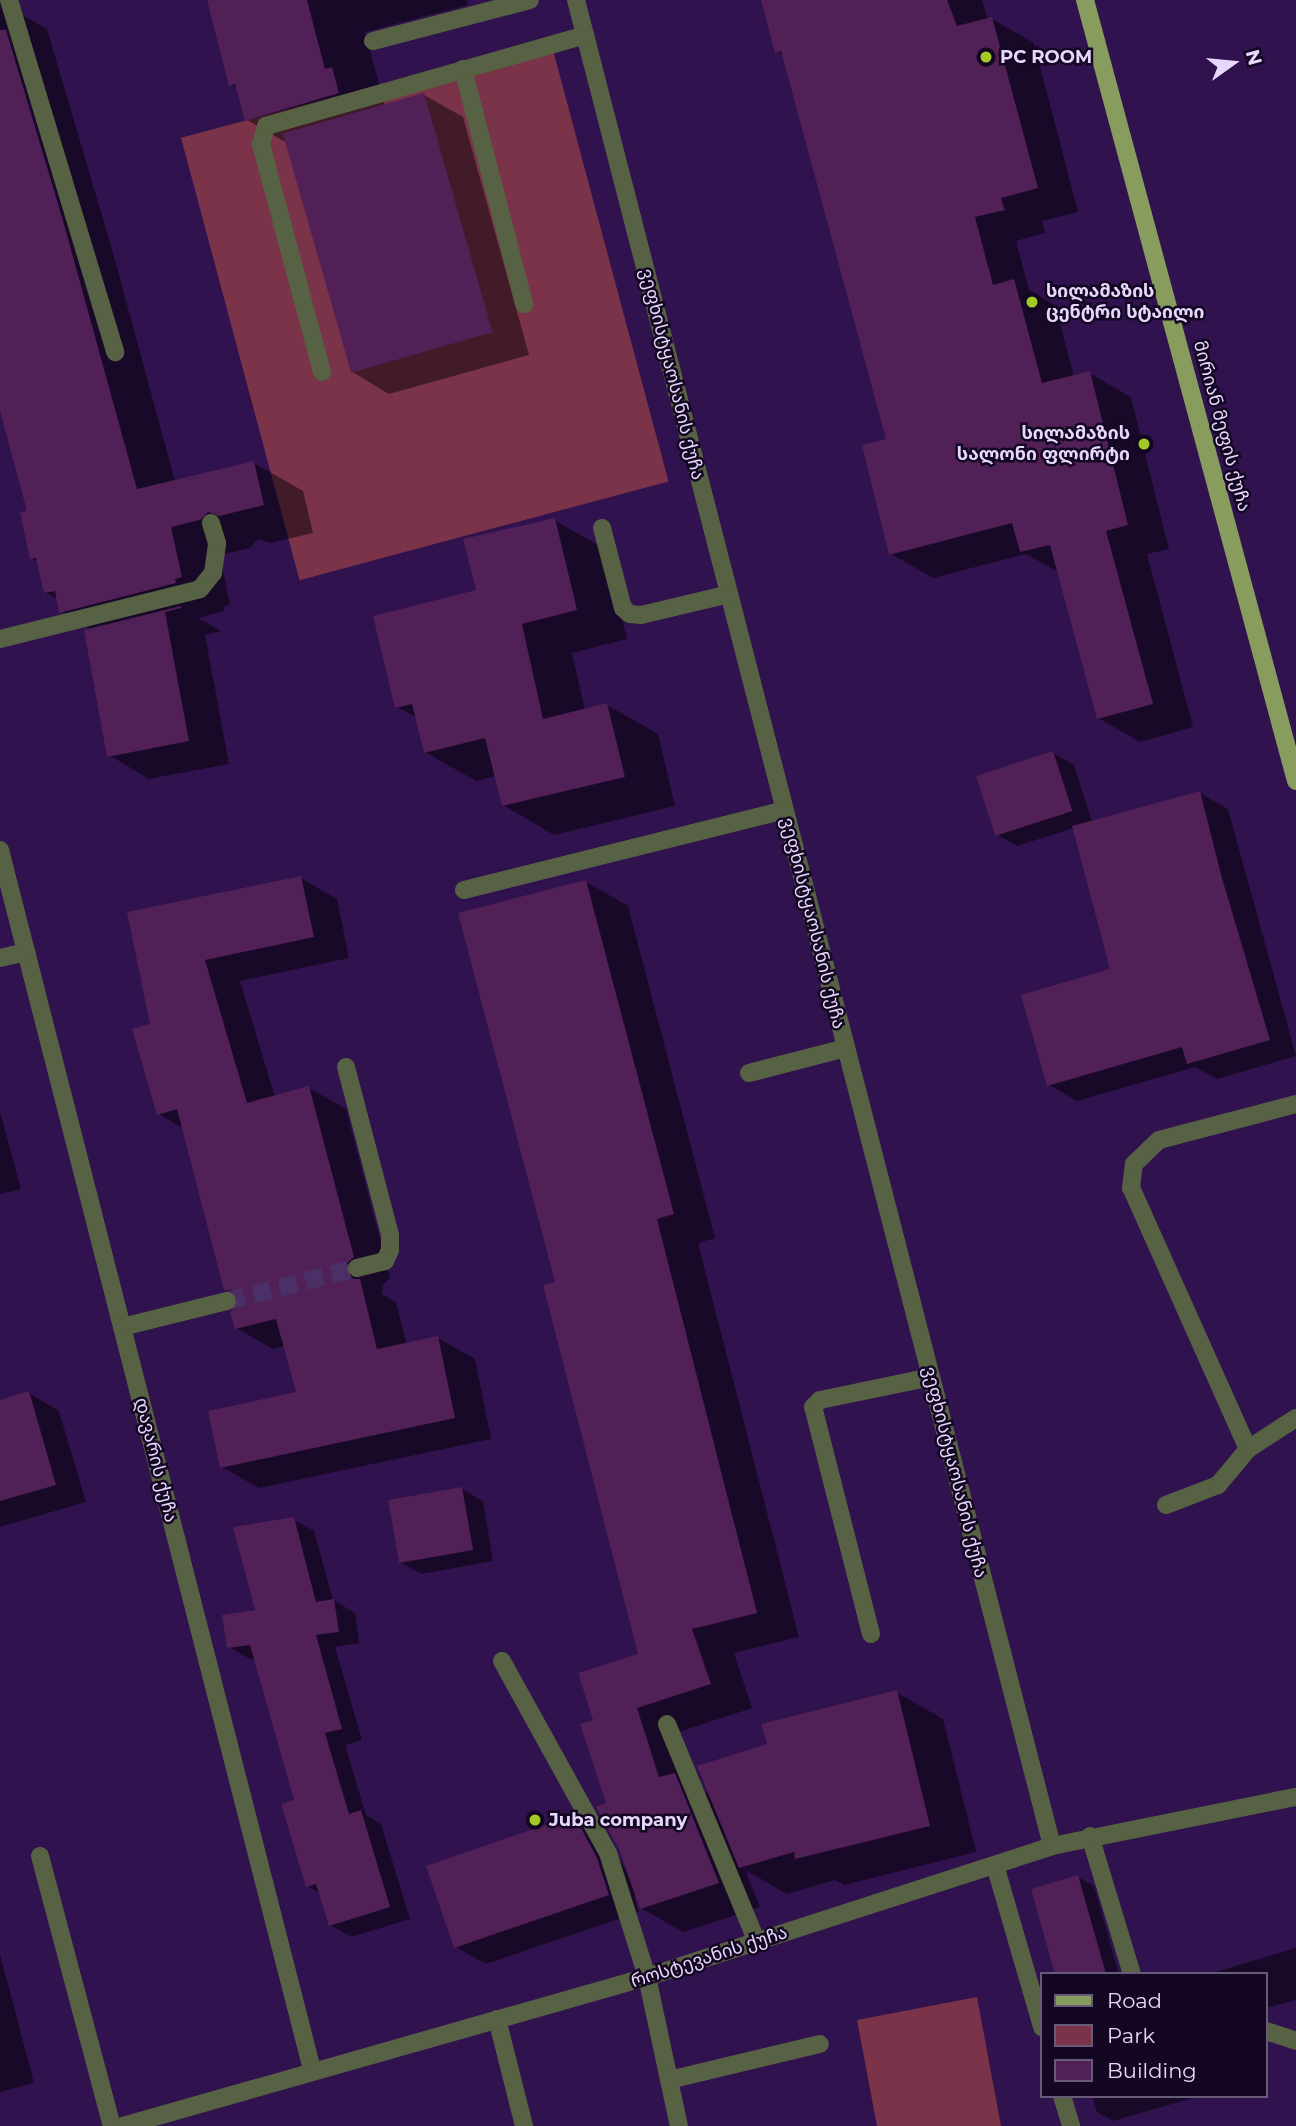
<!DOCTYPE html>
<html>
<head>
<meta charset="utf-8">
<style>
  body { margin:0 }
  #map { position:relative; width:1296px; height:2126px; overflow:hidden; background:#30124e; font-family:Montserrat,"Noto Sans Georgian",sans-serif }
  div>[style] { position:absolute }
  .green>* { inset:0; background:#7a3349; transform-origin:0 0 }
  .shadow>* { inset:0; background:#0007 }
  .building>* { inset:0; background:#502056; transform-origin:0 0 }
  .minor-tunnel>* { height:18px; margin-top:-9px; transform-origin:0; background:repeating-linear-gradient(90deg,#4b3068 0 18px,transparent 0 27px) }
  .minor>* { height:18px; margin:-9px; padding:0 9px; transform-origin:9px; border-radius:9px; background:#576143 }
  .major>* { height:18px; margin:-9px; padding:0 9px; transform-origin:9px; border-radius:9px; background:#889c5d }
  .dots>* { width:19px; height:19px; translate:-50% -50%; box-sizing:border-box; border:4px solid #130721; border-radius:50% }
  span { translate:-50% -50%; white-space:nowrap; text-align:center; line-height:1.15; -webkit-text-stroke:5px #130721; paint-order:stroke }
  .poi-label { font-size:18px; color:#e6d8fd; font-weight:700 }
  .left { translate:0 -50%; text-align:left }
  .right { translate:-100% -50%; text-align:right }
  .street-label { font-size:18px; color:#e6d8fd }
  .legend { position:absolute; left:1040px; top:1972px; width:228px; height:126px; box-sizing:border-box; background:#130721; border:2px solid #675b79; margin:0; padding:9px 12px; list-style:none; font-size:21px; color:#e6d8fd }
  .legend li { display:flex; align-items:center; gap:14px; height:35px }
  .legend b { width:35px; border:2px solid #675b79 }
  .north { position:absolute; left:1198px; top:28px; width:70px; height:70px; -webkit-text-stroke:5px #130721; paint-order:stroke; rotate:75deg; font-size:19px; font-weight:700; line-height:28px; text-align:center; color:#e6d8fd }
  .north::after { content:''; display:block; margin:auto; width:24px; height:32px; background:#e6d8fd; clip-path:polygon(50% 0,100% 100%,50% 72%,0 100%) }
</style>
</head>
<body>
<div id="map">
  <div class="green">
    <i style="left:550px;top:39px;width:458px;height:382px;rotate:75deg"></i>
    <i style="clip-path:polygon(977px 1997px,1001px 2126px,877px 2126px,857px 2020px)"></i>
  </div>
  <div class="shadow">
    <i style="clip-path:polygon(208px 0,467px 0,468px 5px,365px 32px,385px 106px,424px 95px,463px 117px,529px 355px,389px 394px,351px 371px,287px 143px,247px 120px,238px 89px,231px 84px)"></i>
    <i style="clip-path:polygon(762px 0,982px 0,988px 20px,992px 19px,1034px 43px,1078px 212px,1042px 221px,1045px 233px,1016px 241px,1029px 290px,1055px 305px,1074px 376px,1089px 373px,1131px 397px,1169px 549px,1147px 554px,1193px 727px,1140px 742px,1098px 718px,1060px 573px,1026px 554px,933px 578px,891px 554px,889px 440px,784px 56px,776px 51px)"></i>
    <i style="clip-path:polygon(0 2px,47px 29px,113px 253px,175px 481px,254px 463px,303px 491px,313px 533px,270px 543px,258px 539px,250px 548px,220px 555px,230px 605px,223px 607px,224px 611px,198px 618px,221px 631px,205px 635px,229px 764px,149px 779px,109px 755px,92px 630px,61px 611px,57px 599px,45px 592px,38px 562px,32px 558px,29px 512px,0 405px)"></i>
    <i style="clip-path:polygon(554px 520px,605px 549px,627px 639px,572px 653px,585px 710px,607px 705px,658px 734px,675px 806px,554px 835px,503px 805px,496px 776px,476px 781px,425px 752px,418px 718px,397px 707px,478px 592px)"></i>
    <i style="clip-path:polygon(1053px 753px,1074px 765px,1092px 822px,1200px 793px,1228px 809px,1296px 1056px,1217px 1079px,1195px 1067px,1077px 1101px,1049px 1085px,1113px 970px,1074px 828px,1017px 846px,996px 834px)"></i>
    <i style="clip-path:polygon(301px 878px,337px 899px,349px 958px,240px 981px,275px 1097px,309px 1088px,346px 1109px,390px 1278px,383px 1285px,382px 1294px,396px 1302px,407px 1345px,438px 1338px,475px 1359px,491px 1439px,259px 1488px,222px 1467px,298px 1393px,285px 1346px,273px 1349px,236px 1328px,240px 1297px,226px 1289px,184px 1129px,159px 1114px,152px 1025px,129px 914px)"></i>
    <i style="clip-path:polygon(585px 881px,628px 906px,715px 1238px,698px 1243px,799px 1637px,734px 1653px,752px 1708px,679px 1732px,696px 1787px,711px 1795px,769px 1745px,896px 1692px,943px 1719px,976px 1852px,844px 1885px,835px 1880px,787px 1894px,745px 1870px,760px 1907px,683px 1932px,641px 1908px,637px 1895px,634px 1896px,639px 1912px,486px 1964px,456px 1947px,574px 1816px,604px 1834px,631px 1878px,608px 1805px,595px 1721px,640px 1655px,558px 1284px)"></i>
    <i style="clip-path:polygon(0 1112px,21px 1189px,0 1194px)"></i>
    <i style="clip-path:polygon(29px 1393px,59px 1411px,86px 1502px,0 1527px,0 1401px)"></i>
    <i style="clip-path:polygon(462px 1489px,483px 1501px,493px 1561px,422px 1574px,401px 1563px)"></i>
    <i style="clip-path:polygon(293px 1519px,314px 1531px,333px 1600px,355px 1613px,359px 1643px,335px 1647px,362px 1740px,345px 1745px,366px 1815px,381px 1824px,410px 1919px,351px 1937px,330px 1925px,321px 1894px,308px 1886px,296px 1801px,256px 1658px,250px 1659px,229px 1647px,257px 1611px)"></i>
    <i style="clip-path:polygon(1078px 1877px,1094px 1886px,1119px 1974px,1057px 1974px)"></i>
    <i style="clip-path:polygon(1296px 1948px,1296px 2000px,1266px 2008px,1266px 1974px,1208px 1974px)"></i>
    <i style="clip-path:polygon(0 1954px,34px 2083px,0 2092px)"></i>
    <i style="clip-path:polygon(1092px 2096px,1200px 2096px,1113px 2121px,1097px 2112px)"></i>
  </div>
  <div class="building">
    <i style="clip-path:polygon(207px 0,307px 0,325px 69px,332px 67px,339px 93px,245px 121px,235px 84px,229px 86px)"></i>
    <i style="clip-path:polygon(761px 0,947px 0,957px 26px,992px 17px,1038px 188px,1001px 198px,1005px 210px,975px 217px,993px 285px,1014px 279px,1042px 383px,1090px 371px,1128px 525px,1106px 531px,1153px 704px,1097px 719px,1050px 545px,1020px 552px,1012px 523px,889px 555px,862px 445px,886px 439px,781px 51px,775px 53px)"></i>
    <i style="clip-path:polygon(0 30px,6px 30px,64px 224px,137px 489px,254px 461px,264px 505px,219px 516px,208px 512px,200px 520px,171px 527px,182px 577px,175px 579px,176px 583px,59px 613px,55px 591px,44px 593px,36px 558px,30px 559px,20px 512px,27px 511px,0 411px)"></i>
    <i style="left:424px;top:93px;width:249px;height:147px;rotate:74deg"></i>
    <i style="clip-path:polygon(555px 518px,577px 610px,522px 624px,543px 719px,607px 703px,625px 777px,502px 806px,485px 738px,424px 753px,412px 704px,395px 708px,373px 616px,476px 590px,463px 539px)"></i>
    <i style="clip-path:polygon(181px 606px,181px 608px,165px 612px,189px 741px,107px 757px,84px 630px)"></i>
    <i style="left:1053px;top:751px;width:63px;height:81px;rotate:72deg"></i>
    <i style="clip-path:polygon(1200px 791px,1222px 878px,1270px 1040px,1187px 1064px,1182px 1047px,1047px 1086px,1021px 995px,1110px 969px,1072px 826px)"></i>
    <i style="clip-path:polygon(301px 876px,314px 937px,205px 960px,247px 1103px,309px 1086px,354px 1257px,346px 1264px,346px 1271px,353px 1279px,360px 1279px,377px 1349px,438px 1336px,455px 1418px,220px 1468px,208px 1411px,296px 1392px,276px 1319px,235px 1329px,230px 1312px,238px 1305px,238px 1298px,231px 1290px,224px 1290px,177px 1109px,157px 1115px,132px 1029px,150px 1024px,127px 912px)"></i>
    <i style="clip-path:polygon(586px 880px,674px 1214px,657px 1219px,757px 1613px,692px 1629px,711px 1684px,637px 1708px,659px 1777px,675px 1773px,719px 1883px,640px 1909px,619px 1849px,596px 1807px,606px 1803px,580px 1724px,593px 1720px,578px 1673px,638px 1654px,543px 1285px,555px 1282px,458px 913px)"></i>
    <i style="clip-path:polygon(29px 1391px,56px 1485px,0 1501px,0 1400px)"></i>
    <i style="left:462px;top:1487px;width:64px;height:75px;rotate:80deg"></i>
    <i style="clip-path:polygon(294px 1517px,316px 1602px,334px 1599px,339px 1632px,316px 1635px,342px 1729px,325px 1733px,349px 1814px,361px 1810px,390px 1907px,329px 1926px,316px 1884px,306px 1887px,281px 1804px,294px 1800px,250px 1645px,227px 1648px,222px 1615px,255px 1610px,233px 1527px)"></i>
    <i style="clip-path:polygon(897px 1690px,930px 1826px,795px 1859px,794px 1852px,739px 1868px,697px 1766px,767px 1744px,761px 1724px)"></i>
    <i style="clip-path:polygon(574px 1815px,597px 1858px,609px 1895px,454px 1948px,426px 1866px)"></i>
    <i style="clip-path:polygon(1078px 1875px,1106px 1974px,1055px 1974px,1031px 1889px)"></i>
  </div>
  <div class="minor-tunnel">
    <i style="left:227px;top:1301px;width:134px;rotate:-14.2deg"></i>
  </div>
  <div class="minor">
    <i style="left:9px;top:0;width:368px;rotate:73.2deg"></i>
    <i style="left:576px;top:0;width:1906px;rotate:75.54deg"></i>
    <i style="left:373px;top:41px;width:162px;rotate:-14.6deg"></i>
    <i style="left:463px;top:69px;width:243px;rotate:75.4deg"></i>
    <i style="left:322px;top:372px;width:236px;rotate:-105deg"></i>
    <i style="left:261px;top:144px;width:19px;rotate:-74deg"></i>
    <i style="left:266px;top:126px;width:332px;rotate:-15.9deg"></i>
    <i style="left:602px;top:528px;width:83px;rotate:75.3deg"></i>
    <i style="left:623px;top:608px;width:9px;rotate:41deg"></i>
    <i style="left:630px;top:614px;width:11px;rotate:5deg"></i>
    <i style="left:641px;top:615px;width:90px;rotate:-13.4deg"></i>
    <i style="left:0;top:639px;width:206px;rotate:-14deg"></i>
    <i style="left:200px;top:589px;width:21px;rotate:-51deg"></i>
    <i style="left:213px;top:573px;width:30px;rotate:-82deg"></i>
    <i style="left:217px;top:543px;width:21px;rotate:-107deg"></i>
    <i style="left:0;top:850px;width:1259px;rotate:75.65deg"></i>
    <i style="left:464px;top:890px;width:330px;rotate:-14deg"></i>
    <i style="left:0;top:958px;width:27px;rotate:-13deg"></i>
    <i style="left:346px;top:1067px;width:174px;rotate:75.3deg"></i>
    <i style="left:390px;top:1235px;width:15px;rotate:90deg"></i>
    <i style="left:390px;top:1250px;width:12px;rotate:114deg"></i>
    <i style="left:385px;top:1261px;width:29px;rotate:166deg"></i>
    <i style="left:749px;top:1073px;width:100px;rotate:-14.5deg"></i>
    <i style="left:122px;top:1327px;width:108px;rotate:-13.9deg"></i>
    <i style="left:1248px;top:1449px;width:286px;rotate:-114.1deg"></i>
    <i style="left:1131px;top:1188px;width:24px;rotate:-83deg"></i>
    <i style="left:1134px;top:1164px;width:35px;rotate:-44deg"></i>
    <i style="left:1159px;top:1140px;width:142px;rotate:-14.7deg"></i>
    <i style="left:1166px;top:1505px;width:56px;rotate:-21deg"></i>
    <i style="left:1218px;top:1485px;width:47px;rotate:-50.2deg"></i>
    <i style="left:1248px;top:1449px;width:57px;rotate:-32.9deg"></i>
    <i style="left:871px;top:1634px;width:234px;rotate:-104.3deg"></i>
    <i style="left:813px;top:1407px;width:10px;rotate:-45deg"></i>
    <i style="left:820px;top:1400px;width:113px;rotate:-11.7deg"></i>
    <i style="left:502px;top:1661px;width:219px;rotate:61.1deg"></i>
    <i style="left:608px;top:1853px;width:130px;rotate:72.5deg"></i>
    <i style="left:647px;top:1977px;width:152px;rotate:77.9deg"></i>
    <i style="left:667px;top:1724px;width:236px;rotate:67.6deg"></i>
    <i style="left:1090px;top:1836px;width:144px;rotate:73.1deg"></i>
    <i style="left:40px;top:1856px;width:279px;rotate:75.1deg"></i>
    <i style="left:995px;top:1865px;width:169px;rotate:73.8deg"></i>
    <i style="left:497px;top:2019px;width:110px;rotate:75.8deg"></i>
    <i style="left:1266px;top:2031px;width:32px;rotate:18deg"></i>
    <i style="left:669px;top:2080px;width:155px;rotate:-13.4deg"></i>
    <i style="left:1062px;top:2096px;width:31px;rotate:73deg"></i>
    <i style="left:123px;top:2126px;width:545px;rotate:-15.87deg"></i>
    <i style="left:647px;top:1977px;width:426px;rotate:-17.9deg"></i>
    <i style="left:1052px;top:1846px;width:249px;rotate:-11.4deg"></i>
  </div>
  <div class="major">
    <i style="left:1085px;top:0;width:809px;rotate:74.88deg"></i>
  </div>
  <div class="dots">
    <i style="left:986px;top:57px;background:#a3c927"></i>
    <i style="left:1032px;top:302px;background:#a3c927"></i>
    <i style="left:1144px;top:444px;background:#a3c927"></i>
    <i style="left:535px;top:1820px;background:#a3c927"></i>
  </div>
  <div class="poi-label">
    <span class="left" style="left:1000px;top:57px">PC ROOM</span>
    <span class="left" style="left:1046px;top:302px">სილამაზის<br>ცენტრი სტაილი</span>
    <span class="right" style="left:1130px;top:444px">სილამაზის<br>სალონი ფლირტი</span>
    <span class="left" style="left:549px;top:1820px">Juba company</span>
  </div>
  <div class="street-label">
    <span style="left:672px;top:374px;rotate:76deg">ვეფხისტყაოსანის ქუჩა</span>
    <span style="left:1222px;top:426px;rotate:75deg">მირიან მეფის ქუჩა</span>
    <span style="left:813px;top:923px;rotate:76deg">ვეფხისტყაოსანის ქუჩა</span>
    <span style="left:156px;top:1460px;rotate:76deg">დავარის ქუჩა</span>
    <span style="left:955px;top:1472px;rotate:76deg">ვეფხისტყაოსანის ქუჩა</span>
    <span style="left:709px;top:1957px;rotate:-18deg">როსტევანის ქუჩა</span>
  </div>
  <ul class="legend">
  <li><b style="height:9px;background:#889c5d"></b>Road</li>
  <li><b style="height:19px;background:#7a3349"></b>Park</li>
  <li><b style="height:19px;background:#502056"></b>Building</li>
  </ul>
  <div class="north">N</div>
</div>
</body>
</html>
